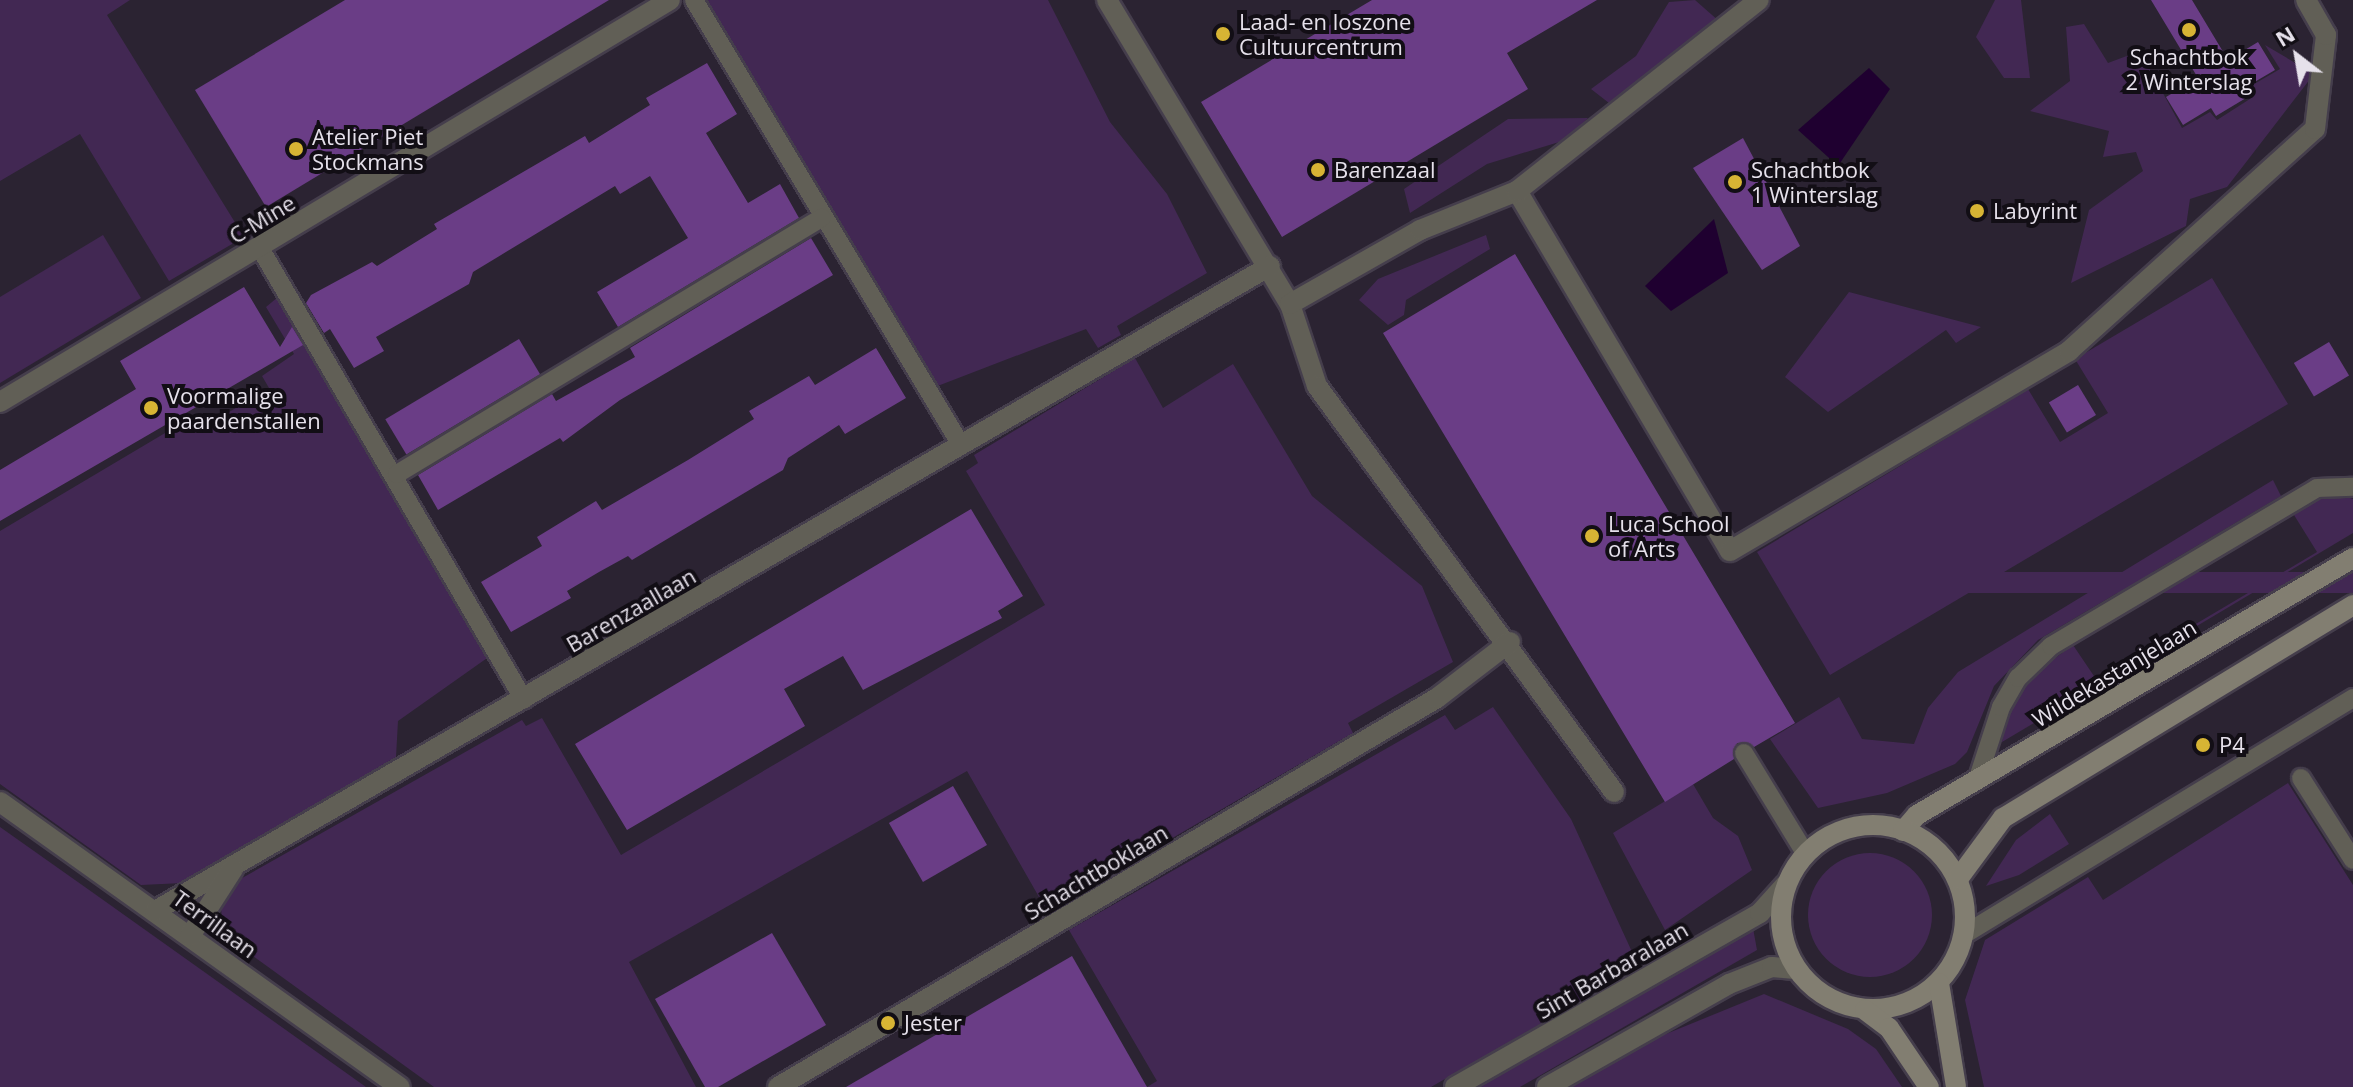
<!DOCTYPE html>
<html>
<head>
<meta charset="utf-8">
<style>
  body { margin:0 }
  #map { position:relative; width:2353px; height:1087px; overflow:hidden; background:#2b2332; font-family:"Open Sans",sans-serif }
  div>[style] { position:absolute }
  .green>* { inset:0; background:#422853; transform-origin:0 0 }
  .round { border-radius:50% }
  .water>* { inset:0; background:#1f0030 }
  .building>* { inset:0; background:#6a3d86; transform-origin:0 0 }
  .roads { filter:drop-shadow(2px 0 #453e4c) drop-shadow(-2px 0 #453e4c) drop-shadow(0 2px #453e4c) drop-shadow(0 -2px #453e4c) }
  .lane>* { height:18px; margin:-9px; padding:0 9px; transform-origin:9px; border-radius:9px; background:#615f56 }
  .street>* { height:20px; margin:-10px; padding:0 10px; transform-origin:10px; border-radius:10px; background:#615f56 }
  .secondary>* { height:20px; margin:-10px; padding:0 10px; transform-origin:10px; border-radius:10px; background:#827e71 }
  .secondary>.ring { margin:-10px; padding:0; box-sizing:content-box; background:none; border:20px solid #827e71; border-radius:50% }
  .dots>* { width:22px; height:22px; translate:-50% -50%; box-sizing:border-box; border:4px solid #120e15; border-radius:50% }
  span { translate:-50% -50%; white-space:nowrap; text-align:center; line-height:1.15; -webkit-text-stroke:8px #120e15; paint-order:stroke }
  .poi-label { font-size:22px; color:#e6e1eb }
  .left { translate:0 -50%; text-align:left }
  .street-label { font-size:22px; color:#e6e1eb }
  .north { position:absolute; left:2257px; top:16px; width:80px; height:80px; -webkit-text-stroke:6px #120e15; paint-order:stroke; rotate:329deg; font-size:22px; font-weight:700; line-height:32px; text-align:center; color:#e6e1eb }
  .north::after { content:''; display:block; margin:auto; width:28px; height:36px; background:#e6e1eb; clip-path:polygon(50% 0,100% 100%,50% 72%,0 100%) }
</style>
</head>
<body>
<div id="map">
  <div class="green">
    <i style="clip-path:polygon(0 0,130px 0,107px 15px,244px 237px,169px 281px,80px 134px,0 181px)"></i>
    <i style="clip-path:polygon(703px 0,1048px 0,1110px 122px,1167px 194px,1207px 273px,1117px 326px,1121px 335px,1098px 348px,1086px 329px,935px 387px)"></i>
    <i style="clip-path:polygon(1695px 0,1720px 22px,1609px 103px,1591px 89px,1636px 56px,1669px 2px)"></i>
    <i style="clip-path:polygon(1995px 0,2021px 0,2030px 78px,2004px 78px,1976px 37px)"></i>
    <i style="clip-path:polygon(2084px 24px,2108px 63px,2140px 51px,2182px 128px,2210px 112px,2217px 120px,2253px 97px,2249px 87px,2280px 69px,2265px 45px,2314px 74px,2227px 187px,2190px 199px,2186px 226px,2071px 283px,2089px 210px,2143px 171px,2136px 152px,2103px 157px,2109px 131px,2030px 111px,2070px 81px,2066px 27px)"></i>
    <i style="clip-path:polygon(1588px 118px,1569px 139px,1487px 164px,1410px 213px,1404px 189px,1508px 119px)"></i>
    <i style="clip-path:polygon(103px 235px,141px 298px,0 383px,0 297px)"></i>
    <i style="clip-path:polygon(1486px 235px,1490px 249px,1406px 300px,1404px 315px,1388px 325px,1359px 300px,1378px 279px)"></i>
    <i style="clip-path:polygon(2212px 278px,2288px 404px,1830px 675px,1757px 552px,2028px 389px,2060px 442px,2108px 413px,2075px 359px)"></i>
    <i style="clip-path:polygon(1849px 292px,1981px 327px,1956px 343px,1946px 330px,1828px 412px,1785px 377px)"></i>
    <i style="clip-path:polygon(278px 297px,490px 656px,398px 721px,396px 757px,183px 883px,141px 885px,0 784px,0 531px,187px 420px,196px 432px,269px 388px,262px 376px,294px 354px,266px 307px)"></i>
    <i style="clip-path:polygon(1135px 358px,1163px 408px,1233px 364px,1312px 496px,1422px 586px,1453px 662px,1348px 723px,1353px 733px,1047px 911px,967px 771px,629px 962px,696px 1087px,434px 1087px,224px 935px,221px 909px,235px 882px,522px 720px,526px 726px,542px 718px,621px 855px,1045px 605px,966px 471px,978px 463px,974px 455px)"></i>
    <i style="clip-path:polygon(2273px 480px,2281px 496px,2038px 640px,1994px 686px,1967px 752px,1955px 764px,1887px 793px,1818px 808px,1770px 739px,1839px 697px,1862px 739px,1914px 744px,1928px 708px,1958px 672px)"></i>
    <i style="clip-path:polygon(2342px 495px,2353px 499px,2353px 533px,2002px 742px,2005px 718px,2018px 693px,2048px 663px,2073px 645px,2098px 682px,2317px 552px,2294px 515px,2318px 499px)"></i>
    <i style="left:2353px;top:572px;width:21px;height:483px;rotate:90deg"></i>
    <i style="clip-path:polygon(1493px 707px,1571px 819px,1633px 954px,1582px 1000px,1431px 1087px,1147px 1087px,1157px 1081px,1069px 930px,1445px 715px,1455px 730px)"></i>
    <i style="clip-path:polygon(2288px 783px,2353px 885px,2353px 1087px,1984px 1087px,1965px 1000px,1985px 940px,2088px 877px,2103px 900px)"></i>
    <i style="clip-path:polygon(1693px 784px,1713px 818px,1738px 836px,1752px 870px,1665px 930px,1613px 833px)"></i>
    <i style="clip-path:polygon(2050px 814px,2069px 844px,2019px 875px,1986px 886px,2016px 840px)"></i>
    <i style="clip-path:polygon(0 827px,92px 892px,366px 1087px,0 1087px)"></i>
    <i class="round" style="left:1808px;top:853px;width:124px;height:124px"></i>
    <i style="clip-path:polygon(1753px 928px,1757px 950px,1520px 1087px,1479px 1087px)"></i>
    <i style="clip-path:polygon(1764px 994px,1848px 1029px,1876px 1049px,1902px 1087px,1559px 1087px,1612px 1056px)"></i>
  </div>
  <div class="water">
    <i style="clip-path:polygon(1869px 68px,1890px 89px,1838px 166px,1798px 130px)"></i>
    <i style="clip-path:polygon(1714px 219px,1728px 273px,1671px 311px,1645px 286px)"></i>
  </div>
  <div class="building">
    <i style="clip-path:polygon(345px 0,609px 0,266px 207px,195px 90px)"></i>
    <i style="clip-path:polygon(1372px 0,1597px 0,1507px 53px,1528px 89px,1282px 237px,1201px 102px)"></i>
    <i style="clip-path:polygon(2151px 0,2192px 0,2228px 60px,2258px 42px,2275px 70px,2246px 87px,2251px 95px,2216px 116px,2211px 108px,2183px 125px,2166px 97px,2198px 78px)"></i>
    <i style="clip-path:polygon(707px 63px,737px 114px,706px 133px,748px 203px,780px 184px,799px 218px,618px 327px,597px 292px,688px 238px,650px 176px,620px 194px,615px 186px,473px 272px,469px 284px,376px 337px,384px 351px,354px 368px,330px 329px,324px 333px,306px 303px,311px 295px,372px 262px,377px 266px,437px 229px,434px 224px,585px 136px,589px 143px,650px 105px,646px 98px)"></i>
    <i style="clip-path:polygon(1743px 138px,1800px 246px,1762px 270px,1693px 168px)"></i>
    <i style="clip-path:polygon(811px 238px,833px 275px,620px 400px,563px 442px,560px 438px,438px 510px,418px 475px,552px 394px,556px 401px,635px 357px,630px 348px)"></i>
    <i style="clip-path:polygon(1515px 254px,1795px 723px,1754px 747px,1737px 743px,1734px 759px,1665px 802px,1383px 333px)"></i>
    <i style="clip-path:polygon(244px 287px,280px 347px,292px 327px,303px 345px,0 521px,0 470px,136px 389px,120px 361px)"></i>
    <i style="left:519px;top:339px;width:41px;height:156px;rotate:59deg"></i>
    <i style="left:2329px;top:342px;width:39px;height:41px;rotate:59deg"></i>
    <i style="clip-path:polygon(876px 348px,906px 398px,845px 434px,839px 425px,788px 458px,783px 470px,632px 560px,628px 556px,599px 572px,567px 591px,571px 598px,511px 632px,481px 582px,542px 546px,537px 537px,596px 501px,602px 510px,688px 460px,754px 419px,749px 411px,809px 376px,815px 385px)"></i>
    <i style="left:2078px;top:385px;width:35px;height:34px;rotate:59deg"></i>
    <i style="clip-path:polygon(971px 509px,1023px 596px,998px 611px,1002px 618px,863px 690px,843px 656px,784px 689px,805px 726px,627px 830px,575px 744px)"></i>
    <i style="left:953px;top:786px;width:68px;height:74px;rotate:60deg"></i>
    <i style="clip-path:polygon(772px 933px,826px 1025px,718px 1087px,705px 1087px,655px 999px)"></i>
    <i style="clip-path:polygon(1072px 956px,1147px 1087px,846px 1087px)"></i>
  </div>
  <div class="roads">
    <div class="lane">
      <i style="left:694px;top:0;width:519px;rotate:59.04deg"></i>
      <i style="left:260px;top:248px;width:523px;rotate:59.71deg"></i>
      <i style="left:397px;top:474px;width:496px;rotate:-31.1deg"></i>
      <i style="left:1744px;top:753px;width:117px;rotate:58.6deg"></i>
      <i style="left:2301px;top:778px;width:97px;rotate:57.6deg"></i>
      <i style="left:1977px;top:781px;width:78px;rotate:-72deg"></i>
      <i style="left:2001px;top:707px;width:34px;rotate:-60deg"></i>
      <i style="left:2018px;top:678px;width:46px;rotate:-44.1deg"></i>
      <i style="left:2051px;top:646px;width:309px;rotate:-30.7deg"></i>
      <i style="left:2317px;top:488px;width:36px;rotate:-2deg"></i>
      <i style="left:1965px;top:934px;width:454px;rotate:-31.3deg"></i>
    </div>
    <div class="street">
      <i style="left:1107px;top:0;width:355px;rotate:59deg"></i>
      <i style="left:1290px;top:304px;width:86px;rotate:71.8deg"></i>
      <i style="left:1317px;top:386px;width:503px;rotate:53.81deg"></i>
      <i style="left:1517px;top:191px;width:418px;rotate:59.4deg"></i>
      <i style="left:1730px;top:551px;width:394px;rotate:-30.5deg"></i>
      <i style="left:2069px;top:351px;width:331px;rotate:-42.1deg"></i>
      <i style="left:2315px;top:129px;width:95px;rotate:-83.3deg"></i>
      <i style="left:2326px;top:35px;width:40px;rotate:-119.7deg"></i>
      <i style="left:1290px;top:304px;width:150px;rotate:-29.6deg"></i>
      <i style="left:1420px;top:230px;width:105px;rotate:-21.9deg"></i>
      <i style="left:1517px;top:191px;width:308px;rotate:-38.3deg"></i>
      <i style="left:0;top:402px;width:781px;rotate:-30.96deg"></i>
      <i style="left:0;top:802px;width:491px;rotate:35.5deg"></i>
      <i style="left:155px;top:911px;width:1288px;rotate:-30.05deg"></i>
      <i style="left:190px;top:936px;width:80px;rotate:-57.3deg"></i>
      <i style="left:778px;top:1087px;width:765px;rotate:-30.55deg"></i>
      <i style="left:1437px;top:698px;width:92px;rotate:-37.5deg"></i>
      <i style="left:1455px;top:1087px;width:351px;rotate:-29.7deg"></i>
      <i style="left:1760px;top:913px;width:38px;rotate:-48deg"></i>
      <i style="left:1547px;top:1087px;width:209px;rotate:-29.5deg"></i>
      <i style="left:1729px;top:984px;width:46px;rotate:-21.6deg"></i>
      <i style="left:1772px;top:967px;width:23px;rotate:5deg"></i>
    </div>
    <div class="secondary">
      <i class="ring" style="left:1781px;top:825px;width:164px;height:164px"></i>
      <i style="left:1903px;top:831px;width:21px;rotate:-49deg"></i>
      <i style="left:1917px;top:815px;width:506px;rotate:-30.52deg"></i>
      <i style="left:1958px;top:879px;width:76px;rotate:-53.6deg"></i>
      <i style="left:2003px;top:818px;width:410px;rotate:-31.3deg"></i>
      <i style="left:1939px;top:983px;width:105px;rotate:80.7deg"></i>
      <i style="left:1865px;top:1010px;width:30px;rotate:37deg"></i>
      <i style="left:1889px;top:1028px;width:71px;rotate:55.9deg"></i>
    </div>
  </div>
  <div class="dots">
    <i style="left:2189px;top:30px;background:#d7b434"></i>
    <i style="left:1223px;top:34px;background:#d7b434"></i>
    <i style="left:296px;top:149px;background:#d7b434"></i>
    <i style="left:1318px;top:170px;background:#d7b434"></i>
    <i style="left:1735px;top:182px;background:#d7b434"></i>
    <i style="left:1977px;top:211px;background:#d7b434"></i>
    <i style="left:151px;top:408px;background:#d7b434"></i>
    <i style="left:1592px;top:536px;background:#d7b434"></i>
    <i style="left:2203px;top:745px;background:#d7b434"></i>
    <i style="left:888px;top:1023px;background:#d7b434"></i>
  </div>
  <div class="poi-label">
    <span class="left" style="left:1239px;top:34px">Laad- en loszone<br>Cultuurcentrum</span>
    <span style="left:2189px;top:69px">Schachtbok<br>2 Winterslag</span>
    <span class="left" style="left:312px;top:149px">Atelier Piet<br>Stockmans</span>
    <span class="left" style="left:1751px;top:182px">Schachtbok<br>1 Winterslag</span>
    <span class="left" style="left:1334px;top:170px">Barenzaal</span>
    <span class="left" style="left:1993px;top:211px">Labyrint</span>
    <span class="left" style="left:167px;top:408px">Voormalige<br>paardenstallen</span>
    <span class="left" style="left:1608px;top:536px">Luca School<br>of Arts</span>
    <span class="left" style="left:2219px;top:745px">P4</span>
    <span class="left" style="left:904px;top:1023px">Jester</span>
  </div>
  <div class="street-label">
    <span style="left:262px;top:219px;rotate:-31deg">C-Mine</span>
    <span style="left:631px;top:610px;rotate:-30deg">Barenzaallaan</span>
    <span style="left:2114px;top:673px;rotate:-31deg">Wildekastanjelaan</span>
    <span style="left:1096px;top:872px;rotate:-31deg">Schachtboklaan</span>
    <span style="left:215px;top:924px;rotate:36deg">Terrillaan</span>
    <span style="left:1612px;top:970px;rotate:-30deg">Sint Barbaralaan</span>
  </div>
  <div class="north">N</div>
</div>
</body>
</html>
